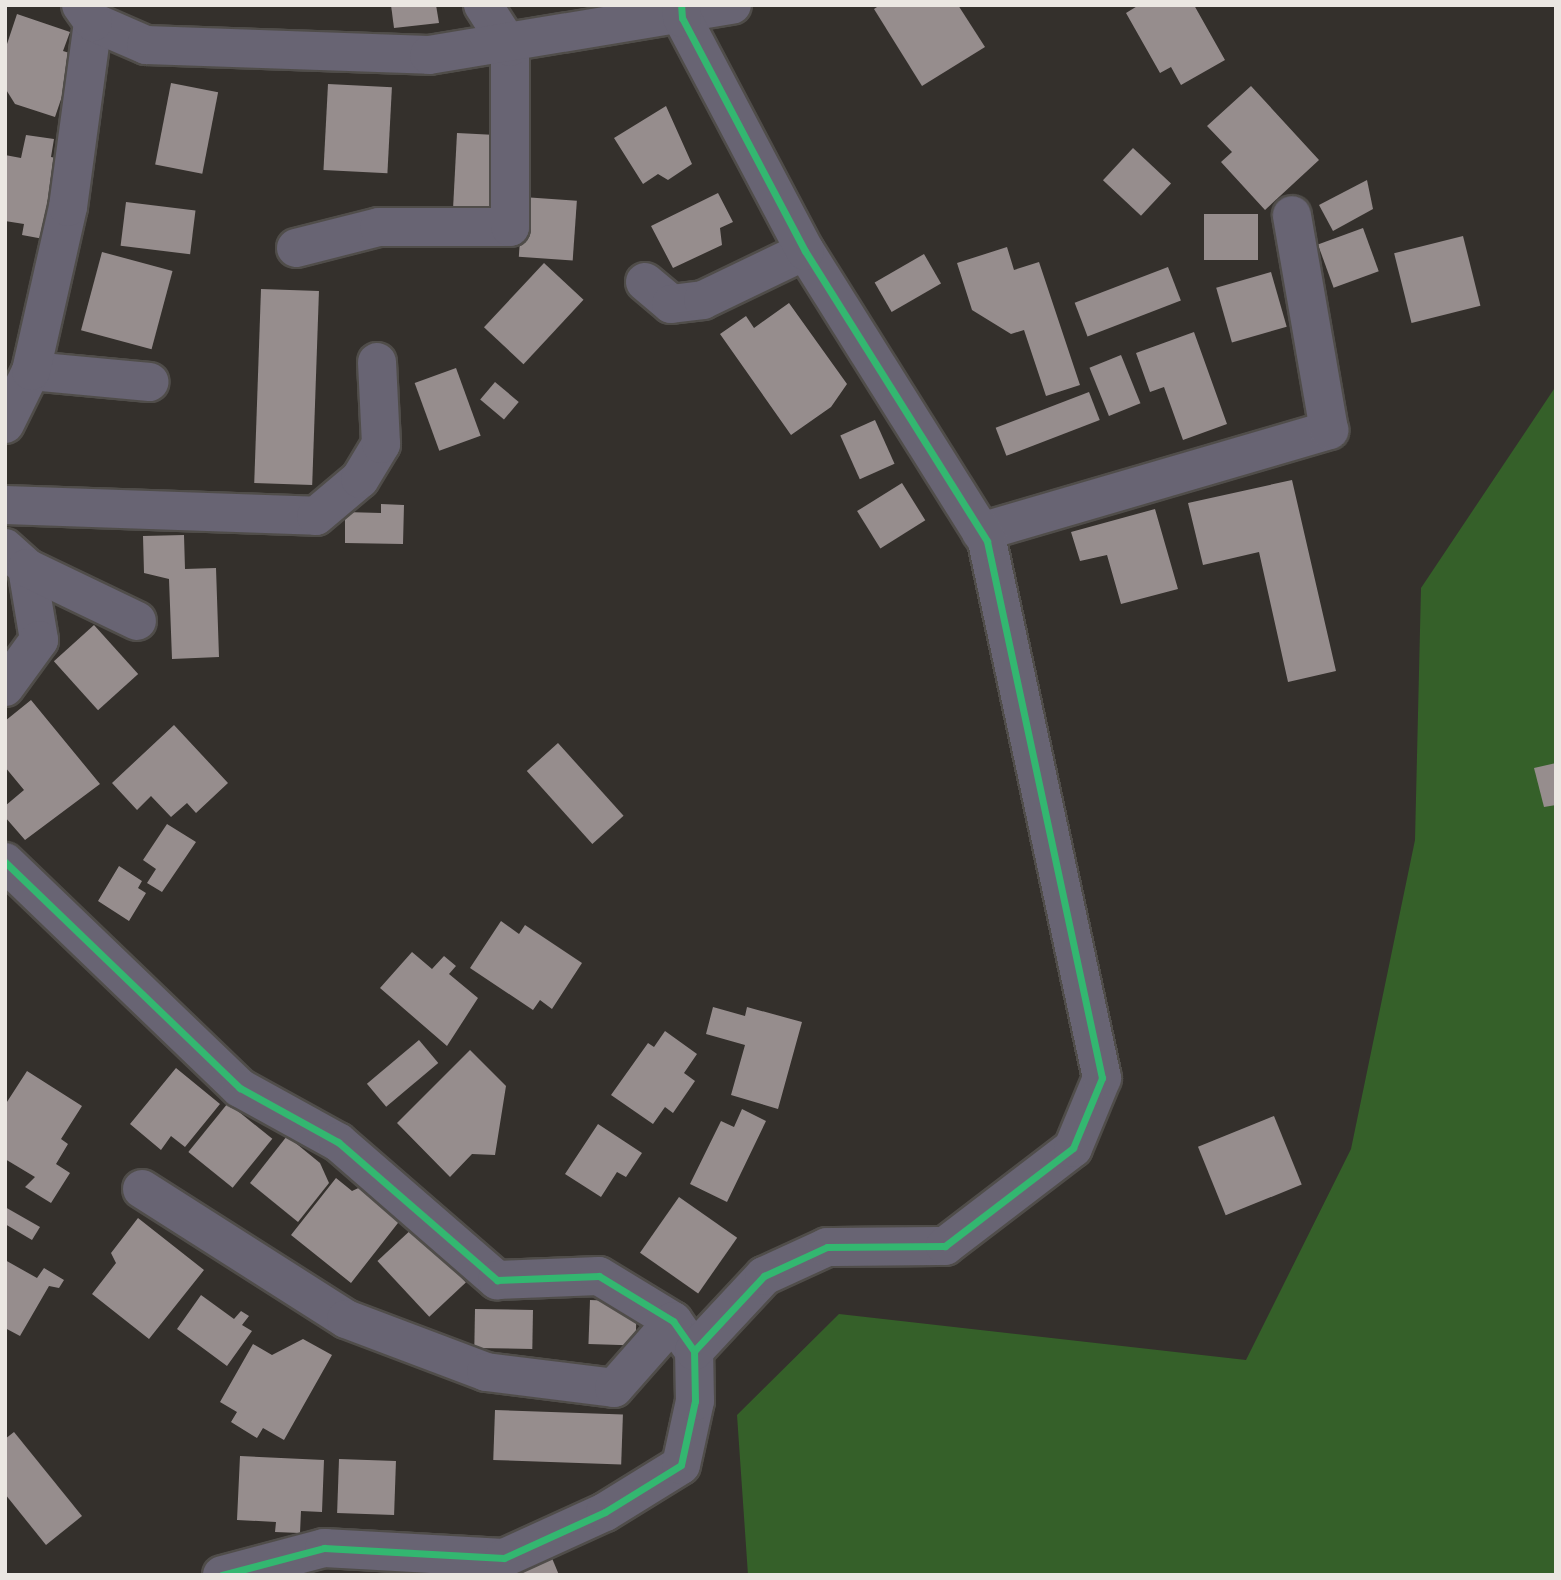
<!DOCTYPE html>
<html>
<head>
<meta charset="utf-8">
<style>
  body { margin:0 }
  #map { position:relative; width:1561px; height:1580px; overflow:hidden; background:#34302c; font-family:Helvetica,sans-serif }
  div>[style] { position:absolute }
  .green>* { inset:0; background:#356029 }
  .building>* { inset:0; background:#968d8d; transform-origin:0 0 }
  .roads { filter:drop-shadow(2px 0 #504d4a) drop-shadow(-2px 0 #504d4a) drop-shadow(0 2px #504d4a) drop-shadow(0 -2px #504d4a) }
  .minor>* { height:38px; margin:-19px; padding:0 19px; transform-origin:19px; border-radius:19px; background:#686473 }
  .tertiary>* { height:38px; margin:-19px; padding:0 19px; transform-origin:19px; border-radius:19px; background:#686473 }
  .cycleway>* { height:7px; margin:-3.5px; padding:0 3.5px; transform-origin:3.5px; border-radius:3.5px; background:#33b770 }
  span { translate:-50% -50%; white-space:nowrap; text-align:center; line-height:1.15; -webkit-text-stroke:7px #2d271f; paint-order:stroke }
  .frame { position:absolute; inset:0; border:7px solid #ebe7e2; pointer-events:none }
</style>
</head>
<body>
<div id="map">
  <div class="green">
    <i style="clip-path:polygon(1556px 386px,1556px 1575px,748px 1575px,737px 1415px,839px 1314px,1246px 1360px,1351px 1149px,1415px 840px,1421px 588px)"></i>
  </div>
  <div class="building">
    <i style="clip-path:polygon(391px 5px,436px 5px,439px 23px,394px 28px)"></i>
    <i style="clip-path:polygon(880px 5px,958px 5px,985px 47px,922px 86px,874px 9px)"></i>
    <i style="clip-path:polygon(1139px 5px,1194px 5px,1225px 60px,1181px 85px,1171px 67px,1160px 73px,1126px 13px)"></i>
    <i style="clip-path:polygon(17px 14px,70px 32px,63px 51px,76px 55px,55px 117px,15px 104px,5px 88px,5px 50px)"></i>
    <i style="left:171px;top:83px;width:48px;height:83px;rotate:11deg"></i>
    <i style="left:328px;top:84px;width:64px;height:86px;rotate:3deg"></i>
    <i style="clip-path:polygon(1251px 86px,1319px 160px,1265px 210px,1221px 162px,1232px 152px,1207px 126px)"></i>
    <i style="clip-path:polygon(666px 106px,692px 164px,668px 180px,658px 174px,643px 184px,614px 138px)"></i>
    <i style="left:457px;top:133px;width:44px;height:75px;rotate:3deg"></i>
    <i style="clip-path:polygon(26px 135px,54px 139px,51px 157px,61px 159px,49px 240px,22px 235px,24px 224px,5px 221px,5px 155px,21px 158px)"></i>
    <i style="left:1133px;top:148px;width:52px;height:44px;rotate:43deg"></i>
    <i style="clip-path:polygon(1367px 180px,1373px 209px,1333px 231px,1319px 205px)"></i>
    <i style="clip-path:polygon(718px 193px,733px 222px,720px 228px,722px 245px,673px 268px,651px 226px)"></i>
    <i style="left:523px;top:197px;width:54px;height:60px;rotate:4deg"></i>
    <i style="left:126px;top:202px;width:70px;height:44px;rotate:7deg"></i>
    <i style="left:1204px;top:214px;width:54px;height:46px"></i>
    <i style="left:1363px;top:228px;width:46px;height:48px;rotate:70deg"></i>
    <i style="left:1463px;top:236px;width:72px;height:71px;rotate:76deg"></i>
    <i style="clip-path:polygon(1007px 247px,1014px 270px,1039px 262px,1080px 385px,1046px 396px,1024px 330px,1011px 334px,972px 310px,957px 263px)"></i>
    <i style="left:102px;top:252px;width:73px;height:81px;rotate:15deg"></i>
    <i style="left:924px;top:254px;width:34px;height:57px;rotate:60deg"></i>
    <i style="left:544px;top:263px;width:54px;height:88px;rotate:43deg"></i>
    <i style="left:1168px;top:267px;width:36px;height:100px;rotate:69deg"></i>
    <i style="left:1271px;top:272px;width:57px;height:57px;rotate:74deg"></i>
    <i style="left:261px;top:289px;width:58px;height:194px;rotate:2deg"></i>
    <i style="clip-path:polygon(789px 303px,847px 384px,831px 407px,791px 435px,720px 334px,746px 316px,754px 328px)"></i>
    <i style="clip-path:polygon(1194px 332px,1227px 424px,1183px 440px,1164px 387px,1150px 392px,1136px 353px)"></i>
    <i style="left:1121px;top:355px;width:52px;height:34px;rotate:68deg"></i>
    <i style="left:456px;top:368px;width:72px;height:44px;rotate:70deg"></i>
    <i style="left:495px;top:382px;width:31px;height:23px;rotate:40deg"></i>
    <i style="left:1089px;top:392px;width:30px;height:100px;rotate:69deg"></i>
    <i style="left:875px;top:420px;width:48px;height:38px;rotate:66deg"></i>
    <i style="clip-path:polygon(1292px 480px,1336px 671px,1288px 682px,1259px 552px,1203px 565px,1188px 503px)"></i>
    <i style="left:902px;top:483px;width:44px;height:53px;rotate:58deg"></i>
    <i style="clip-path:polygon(381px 504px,404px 505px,403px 544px,345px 543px,345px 512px,381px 513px)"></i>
    <i style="clip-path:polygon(1155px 509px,1178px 589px,1121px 604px,1107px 555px,1080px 561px,1071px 532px)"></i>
    <i style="clip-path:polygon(184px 535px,185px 569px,216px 568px,219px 657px,172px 659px,169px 579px,144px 573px,143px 536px)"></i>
    <i style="left:94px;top:625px;width:66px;height:54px;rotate:48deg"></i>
    <i style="clip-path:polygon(31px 700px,100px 784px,25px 840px,5px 817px,5px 806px,24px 790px,5px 767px,5px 721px)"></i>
    <i style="clip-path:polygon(174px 725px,228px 783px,196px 813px,187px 803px,171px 817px,151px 796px,137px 810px,112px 783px)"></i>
    <i style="left:558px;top:743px;width:98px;height:42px;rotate:48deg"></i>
    <i style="clip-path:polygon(1556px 763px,1556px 805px,1544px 807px,1534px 768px)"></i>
    <i style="clip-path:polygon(167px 824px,196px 842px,162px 892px,147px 883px,156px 869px,143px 860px)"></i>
    <i style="clip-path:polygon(119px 866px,142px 881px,138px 888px,146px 893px,129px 921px,98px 901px)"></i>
    <i style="clip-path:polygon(501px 921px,519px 934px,525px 925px,582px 963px,552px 1009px,540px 1000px,533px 1010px,470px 968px)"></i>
    <i style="clip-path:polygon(412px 952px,432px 969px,444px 956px,456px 966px,449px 974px,478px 998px,447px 1046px,380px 988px)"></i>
    <i style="clip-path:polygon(713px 1007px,745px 1016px,747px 1007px,802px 1022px,778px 1109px,731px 1095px,745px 1045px,706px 1034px)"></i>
    <i style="clip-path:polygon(665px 1031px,697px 1054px,684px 1073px,695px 1081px,673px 1113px,665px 1107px,653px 1124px,611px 1095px,648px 1043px,654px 1047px)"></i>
    <i style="left:419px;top:1040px;width:30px;height:68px;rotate:50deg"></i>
    <i style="clip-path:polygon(470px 1050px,506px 1086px,495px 1155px,472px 1154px,450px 1177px,397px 1123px)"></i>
    <i style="clip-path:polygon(176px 1068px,220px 1104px,185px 1147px,171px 1136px,161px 1150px,130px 1124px)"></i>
    <i style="clip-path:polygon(27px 1071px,82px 1106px,61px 1139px,68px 1144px,56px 1164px,70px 1173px,51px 1203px,25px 1187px,35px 1177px,5px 1159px,5px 1105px)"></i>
    <i style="left:228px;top:1103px;width:57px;height:63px;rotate:39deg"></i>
    <i style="clip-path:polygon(742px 1109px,766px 1121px,727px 1202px,690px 1184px,721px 1121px,734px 1127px)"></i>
    <i style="left:1274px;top:1116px;width:74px;height:82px;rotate:68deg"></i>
    <i style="clip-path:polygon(598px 1124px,642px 1153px,626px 1177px,617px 1172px,601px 1197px,565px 1174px)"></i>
    <i style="clip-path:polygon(287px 1136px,320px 1163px,329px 1183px,298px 1222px,250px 1183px)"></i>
    <i style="clip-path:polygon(336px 1178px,352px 1191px,367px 1184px,405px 1214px,351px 1283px,291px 1235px)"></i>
    <i style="left:679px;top:1197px;width:71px;height:68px;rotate:35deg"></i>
    <i style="clip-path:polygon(5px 1207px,40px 1227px,32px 1240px,5px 1224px)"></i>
    <i style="clip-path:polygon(138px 1218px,204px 1270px,149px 1339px,92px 1294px,116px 1263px,111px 1253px)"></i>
    <i style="left:414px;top:1227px;width:76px;height:50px;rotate:47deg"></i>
    <i style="clip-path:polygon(5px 1260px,37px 1278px,44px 1268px,64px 1280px,59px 1288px,49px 1286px,20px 1336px,5px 1328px)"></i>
    <i style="clip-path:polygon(201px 1295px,234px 1319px,241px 1311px,249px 1316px,242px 1325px,252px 1331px,227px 1366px,177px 1329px)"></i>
    <i style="left:590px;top:1300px;width:47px;height:44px;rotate:2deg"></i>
    <i style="left:475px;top:1309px;width:58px;height:39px;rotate:1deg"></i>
    <i style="clip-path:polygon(303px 1339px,332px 1355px,284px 1440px,263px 1428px,257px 1438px,231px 1422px,237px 1412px,220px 1402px,253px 1344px,272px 1355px)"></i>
    <i style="left:495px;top:1410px;width:128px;height:50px;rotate:2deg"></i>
    <i style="clip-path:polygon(14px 1432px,82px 1516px,46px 1545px,5px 1494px,5px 1439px)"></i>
    <i style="clip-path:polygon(240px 1456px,324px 1460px,322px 1512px,301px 1511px,300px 1533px,275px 1532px,276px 1522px,237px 1520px)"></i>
    <i style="left:339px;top:1459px;width:57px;height:54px;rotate:2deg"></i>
    <i style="clip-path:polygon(549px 1551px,559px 1575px,515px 1575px,511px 1567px)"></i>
  </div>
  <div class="roads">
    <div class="minor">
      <i style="left:296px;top:248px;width:86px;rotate:-14.2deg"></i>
      <i style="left:379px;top:227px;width:131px"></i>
      <i style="left:510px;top:227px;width:180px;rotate:-90deg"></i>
      <i style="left:510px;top:47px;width:50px;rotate:-122.7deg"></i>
      <i style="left:645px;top:282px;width:34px;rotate:40deg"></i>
      <i style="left:671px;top:304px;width:32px;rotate:-7deg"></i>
      <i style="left:703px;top:300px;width:113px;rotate:-25.7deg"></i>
      <i style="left:31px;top:371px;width:119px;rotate:5.3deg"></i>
      <i style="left:5px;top:424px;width:59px;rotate:-63.9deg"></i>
      <i style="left:31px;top:371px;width:168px;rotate:-77.3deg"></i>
      <i style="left:68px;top:207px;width:187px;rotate:-82.3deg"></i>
      <i style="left:93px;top:22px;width:58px;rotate:23.5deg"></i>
      <i style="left:146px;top:45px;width:283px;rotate:2deg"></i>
      <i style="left:429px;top:55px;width:307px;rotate:-9.4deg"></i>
      <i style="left:5px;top:505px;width:311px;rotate:2deg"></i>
      <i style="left:316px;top:516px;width:57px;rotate:-40.1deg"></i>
      <i style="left:360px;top:479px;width:41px;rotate:-59deg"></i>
      <i style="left:381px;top:444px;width:82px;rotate:-92.8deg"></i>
      <i style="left:981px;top:532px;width:363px;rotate:-16.3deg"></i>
      <i style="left:1329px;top:430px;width:218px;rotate:-99.8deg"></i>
      <i style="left:5px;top:548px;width:30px;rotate:42deg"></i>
      <i style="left:27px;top:568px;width:73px;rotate:80.5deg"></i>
      <i style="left:39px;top:640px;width:58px;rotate:125.9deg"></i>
      <i style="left:27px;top:568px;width:122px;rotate:25.7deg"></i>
      <i style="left:5px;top:862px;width:326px;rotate:43.9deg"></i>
      <i style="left:240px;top:1088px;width:112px;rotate:28.9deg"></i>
      <i style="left:338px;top:1142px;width:211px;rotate:41deg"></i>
      <i style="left:497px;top:1280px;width:102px;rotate:-2.2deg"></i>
      <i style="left:599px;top:1276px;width:87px;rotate:31.3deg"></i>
      <i style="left:673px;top:1321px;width:37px;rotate:55deg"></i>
      <i style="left:142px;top:1189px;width:242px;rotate:32.5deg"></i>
      <i style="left:346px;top:1319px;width:150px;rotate:20.7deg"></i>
      <i style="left:486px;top:1372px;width:129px;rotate:7.1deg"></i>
      <i style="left:614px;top:1388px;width:89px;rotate:-48.6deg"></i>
      <i style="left:222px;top:1575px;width:106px;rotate:-14.8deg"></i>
      <i style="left:324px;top:1548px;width:180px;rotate:3.2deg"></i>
      <i style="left:504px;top:1558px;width:111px;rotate:-24.5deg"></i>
      <i style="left:605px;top:1512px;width:89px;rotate:-31.7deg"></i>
      <i style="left:681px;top:1465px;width:66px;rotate:-77.7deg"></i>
      <i style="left:695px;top:1401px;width:50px;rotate:-91.1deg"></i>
      <i style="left:694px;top:1351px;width:103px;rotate:-47deg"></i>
      <i style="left:764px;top:1276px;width:69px;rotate:-24.7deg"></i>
      <i style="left:827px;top:1247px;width:118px;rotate:-0.5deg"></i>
      <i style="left:945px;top:1246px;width:161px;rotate:-37.4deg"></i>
      <i style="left:1073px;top:1148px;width:76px;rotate:-67.5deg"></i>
      <i style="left:1102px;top:1078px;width:549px;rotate:-102.09deg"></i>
      <i style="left:987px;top:541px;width:342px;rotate:-122.1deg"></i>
      <i style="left:805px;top:251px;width:263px;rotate:-117.8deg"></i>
      <i style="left:682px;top:18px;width:13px;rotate:-94deg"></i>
    </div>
    <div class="tertiary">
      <i style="left:81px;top:5px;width:21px;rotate:55deg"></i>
    </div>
  </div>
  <div class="cycleway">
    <i style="left:5px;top:862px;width:326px;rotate:43.9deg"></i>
    <i style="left:240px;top:1088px;width:112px;rotate:28.9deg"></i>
    <i style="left:338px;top:1142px;width:211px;rotate:41deg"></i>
    <i style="left:497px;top:1280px;width:102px;rotate:-2.2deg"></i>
    <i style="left:599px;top:1276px;width:87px;rotate:31.3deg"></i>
    <i style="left:673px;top:1321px;width:37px;rotate:55deg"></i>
    <i style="left:222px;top:1575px;width:106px;rotate:-14.8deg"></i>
    <i style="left:324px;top:1548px;width:180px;rotate:3.2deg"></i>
    <i style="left:504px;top:1558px;width:111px;rotate:-24.5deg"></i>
    <i style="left:605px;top:1512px;width:89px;rotate:-31.7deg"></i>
    <i style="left:681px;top:1465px;width:66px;rotate:-77.7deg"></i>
    <i style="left:695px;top:1401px;width:50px;rotate:-91.1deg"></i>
    <i style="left:694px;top:1351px;width:103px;rotate:-47deg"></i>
    <i style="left:764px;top:1276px;width:69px;rotate:-24.7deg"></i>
    <i style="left:827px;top:1247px;width:118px;rotate:-0.5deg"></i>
    <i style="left:945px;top:1246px;width:161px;rotate:-37.4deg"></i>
    <i style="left:1073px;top:1148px;width:76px;rotate:-67.5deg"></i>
    <i style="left:1102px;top:1078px;width:549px;rotate:-102.09deg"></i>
    <i style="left:987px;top:541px;width:342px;rotate:-122.1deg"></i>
    <i style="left:805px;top:251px;width:263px;rotate:-117.8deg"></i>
    <i style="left:682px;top:18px;width:13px;rotate:-94deg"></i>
  </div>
  <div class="frame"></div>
</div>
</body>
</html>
